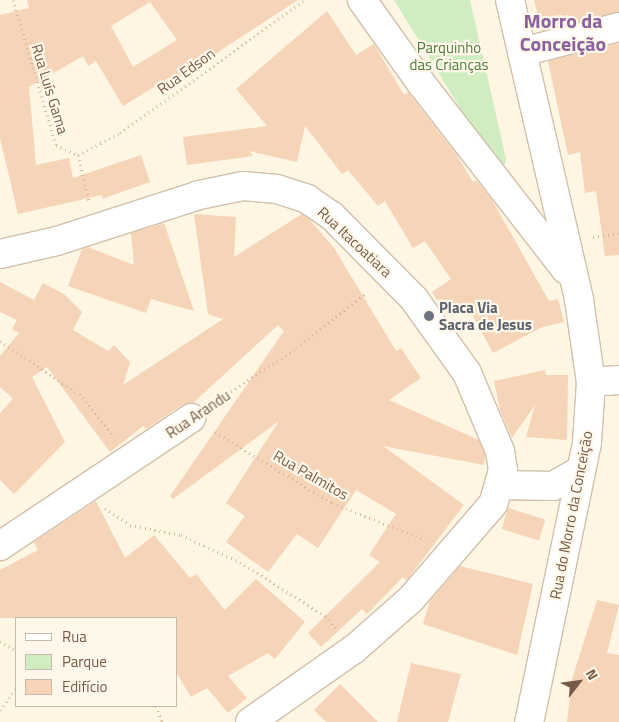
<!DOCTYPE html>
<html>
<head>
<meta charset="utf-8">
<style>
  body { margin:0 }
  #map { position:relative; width:619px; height:722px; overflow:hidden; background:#fef5e3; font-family:"Titillium Web",sans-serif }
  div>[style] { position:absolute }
  .green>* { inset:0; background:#cfedc0 }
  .building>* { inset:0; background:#f5d4b8; transform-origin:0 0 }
  .path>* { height:3px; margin-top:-1.5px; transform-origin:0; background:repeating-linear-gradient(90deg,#dab89b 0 1px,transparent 0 5px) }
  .roads { filter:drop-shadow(1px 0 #d2bfab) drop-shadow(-1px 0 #d2bfab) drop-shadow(0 1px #d2bfab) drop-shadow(0 -1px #d2bfab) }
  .minor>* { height:28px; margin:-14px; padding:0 14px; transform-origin:14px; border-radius:14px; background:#fff }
  .dots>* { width:14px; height:14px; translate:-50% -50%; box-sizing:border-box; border:2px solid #fff8ea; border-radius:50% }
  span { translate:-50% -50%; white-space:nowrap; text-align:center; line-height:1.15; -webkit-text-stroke:4.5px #fff8ea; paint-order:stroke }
  .park-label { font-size:15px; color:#4c7f3e }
  .street-label { font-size:15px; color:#785b47 }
  .worship-label { font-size:15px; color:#5b616d; font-weight:700 }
  .left { translate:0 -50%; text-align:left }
  .district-label { font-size:20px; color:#8c629c; font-weight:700 }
  .legend { position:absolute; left:15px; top:617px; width:162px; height:90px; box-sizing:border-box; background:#fff8ea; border:1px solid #c9b9a9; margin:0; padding:6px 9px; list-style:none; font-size:15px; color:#785b47 }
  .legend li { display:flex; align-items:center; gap:10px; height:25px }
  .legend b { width:25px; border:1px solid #c9b9a9 }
  .north { position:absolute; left:554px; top:657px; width:50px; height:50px; -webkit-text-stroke:4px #fff8ea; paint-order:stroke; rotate:60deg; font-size:14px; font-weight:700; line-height:20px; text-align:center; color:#785b47 }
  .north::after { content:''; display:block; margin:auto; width:18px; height:22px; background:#785b47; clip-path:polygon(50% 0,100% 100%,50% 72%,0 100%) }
</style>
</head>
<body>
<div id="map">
  <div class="green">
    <i style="clip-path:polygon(394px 0,470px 0,506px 159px,505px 164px,500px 167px,492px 160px)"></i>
  </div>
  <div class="building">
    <i style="clip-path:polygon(evenodd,27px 0,298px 0,175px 80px,172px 76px,123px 106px,96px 61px,88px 66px,83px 56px,29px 87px,36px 165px,69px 158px,73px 178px,141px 155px,150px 182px,102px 199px,102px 195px,18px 214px,0 138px,0 15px,29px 8px,27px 0,150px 2px,177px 40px,133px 67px,111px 26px,150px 2px)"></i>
    <i style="clip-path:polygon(534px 0,619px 0,619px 12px,542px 31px)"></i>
    <i style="clip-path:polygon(327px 11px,356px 55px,374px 44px,404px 95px,408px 92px,456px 154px,473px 182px,476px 180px,492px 200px,549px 301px,558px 299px,564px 322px,542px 327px,493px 353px,467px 305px,447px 315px,432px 292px,451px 279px,425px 241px,413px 248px,385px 201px,378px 206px,348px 170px,342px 174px,305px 126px,297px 162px,249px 151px,253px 156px,187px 165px,183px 137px,267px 126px,236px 89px)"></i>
    <i style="clip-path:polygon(619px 43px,619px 255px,605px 256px,596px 191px,585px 193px,580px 152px,568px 155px,548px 61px)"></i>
    <i style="clip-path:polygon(194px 214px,236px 217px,234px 257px,302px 214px,309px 219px,334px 248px,396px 351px,401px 348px,421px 378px,389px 400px,479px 440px,485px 455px,484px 465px,383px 446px,464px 505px,407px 580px,403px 577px,367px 614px,362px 609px,321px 647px,308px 633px,380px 562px,369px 555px,396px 514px,356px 490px,318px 548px,297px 534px,268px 572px,226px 542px,245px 516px,226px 503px,279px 421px,173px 499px,170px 496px,284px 331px,278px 325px,193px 403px,182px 405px,146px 429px,143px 426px,110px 452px,47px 367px,32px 377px,65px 442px,14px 494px,0 480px,0 413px,13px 399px,0 387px,0 356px,19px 333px,12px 329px,17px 320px,0 312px,0 282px,34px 300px,43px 283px,64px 294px,82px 312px,73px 330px,108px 351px,114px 345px,130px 362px,123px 385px,223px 319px,208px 314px)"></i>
    <i style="clip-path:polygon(164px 223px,194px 311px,151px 299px,146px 313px,68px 286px,82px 249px,88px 247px,134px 265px,131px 233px)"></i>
    <i style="clip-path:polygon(545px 370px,546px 375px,568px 375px,567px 440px,526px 437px,535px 405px,512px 438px,500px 410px,494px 381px)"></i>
    <i style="clip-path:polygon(96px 501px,125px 558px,154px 535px,190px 578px,196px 574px,225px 610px,256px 579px,305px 622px,275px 659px,268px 653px,228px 676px,247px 698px,228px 713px,207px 688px,191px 697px,176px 672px,176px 618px,0 618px,0 570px,38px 550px,34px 542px)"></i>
    <i style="left:508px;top:508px;width:39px;height:22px;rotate:17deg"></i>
    <i style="clip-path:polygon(460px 566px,533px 584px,517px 655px,423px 624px,430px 601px)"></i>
    <i style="clip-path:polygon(597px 600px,619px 605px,607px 653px,619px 655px,619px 722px,567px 722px,572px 679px)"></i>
    <i style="clip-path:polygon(411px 663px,461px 674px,448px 722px,397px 722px)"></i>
    <i style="clip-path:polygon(340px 684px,378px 722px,326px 722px,314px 710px)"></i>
  </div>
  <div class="path">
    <i style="left:13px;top:0;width:151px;rotate:73.5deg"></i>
    <i style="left:56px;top:145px;width:24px;rotate:24deg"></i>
    <i style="left:78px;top:155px;width:47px;rotate:-27.6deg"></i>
    <i style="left:120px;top:133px;width:228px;rotate:-35.7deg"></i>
    <i style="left:78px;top:155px;width:47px;rotate:76.6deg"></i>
    <i style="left:593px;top:237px;width:26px;rotate:-9deg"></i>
    <i style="left:0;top:341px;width:95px;rotate:33.9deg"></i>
    <i style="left:79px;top:394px;width:55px;rotate:50.2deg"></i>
    <i style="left:214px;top:402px;width:99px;rotate:-33deg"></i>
    <i style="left:297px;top:348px;width:90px;rotate:-38.7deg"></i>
    <i style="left:215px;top:432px;width:137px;rotate:31.3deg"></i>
    <i style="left:332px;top:503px;width:100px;rotate:21.7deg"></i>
    <i style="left:105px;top:508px;width:30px;rotate:34deg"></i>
    <i style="left:130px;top:525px;width:52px;rotate:11.1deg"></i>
    <i style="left:181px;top:535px;width:65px;rotate:24.6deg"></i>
    <i style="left:240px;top:562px;width:101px;rotate:32.4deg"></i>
    <i style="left:325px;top:616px;width:16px;rotate:50deg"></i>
    <i style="left:0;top:641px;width:19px;rotate:32deg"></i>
    <i style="left:156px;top:706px;width:17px;rotate:69deg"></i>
    <i style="left:0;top:710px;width:27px;rotate:-54deg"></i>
  </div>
  <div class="roads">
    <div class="minor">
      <i style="left:362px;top:0;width:102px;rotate:54.6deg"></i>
      <i style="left:421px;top:83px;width:237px;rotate:52.2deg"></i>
      <i style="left:510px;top:0;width:308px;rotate:77deg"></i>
      <i style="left:579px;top:300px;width:83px;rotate:81.7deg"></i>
      <i style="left:591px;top:382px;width:61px;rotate:93.8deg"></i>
      <i style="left:587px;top:443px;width:285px;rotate:101.7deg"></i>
      <i style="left:522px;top:52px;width:100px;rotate:-14.5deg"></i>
      <i style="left:0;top:254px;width:58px;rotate:-12.8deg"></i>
      <i style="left:57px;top:241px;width:149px;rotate:-17.9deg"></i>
      <i style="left:199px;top:195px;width:45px;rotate:-11.6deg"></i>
      <i style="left:243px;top:186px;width:34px;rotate:5deg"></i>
      <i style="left:277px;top:189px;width:32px;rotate:18deg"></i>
      <i style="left:307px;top:199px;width:30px;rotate:34deg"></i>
      <i style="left:332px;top:216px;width:117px;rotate:45.3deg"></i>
      <i style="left:414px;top:299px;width:91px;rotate:54.4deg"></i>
      <i style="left:467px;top:373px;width:85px;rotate:67.1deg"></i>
      <i style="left:500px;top:451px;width:19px;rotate:81deg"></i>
      <i style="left:503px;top:470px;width:35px;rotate:106deg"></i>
      <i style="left:493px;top:504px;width:125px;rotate:130.8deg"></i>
      <i style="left:411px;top:599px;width:76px;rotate:138.7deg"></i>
      <i style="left:354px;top:649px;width:127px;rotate:144.9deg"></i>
      <i style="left:591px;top:382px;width:28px;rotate:-4deg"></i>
      <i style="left:501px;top:485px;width:52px;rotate:1.1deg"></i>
      <i style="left:553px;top:486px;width:32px;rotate:-30deg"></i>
      <i style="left:0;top:546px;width:230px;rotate:-33.8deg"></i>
    </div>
  </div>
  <div class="dots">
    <i style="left:429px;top:316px;background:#6b7280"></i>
  </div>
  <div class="park-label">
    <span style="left:449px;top:56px">Parquinho<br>das Crianças</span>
  </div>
  <div class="street-label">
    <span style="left:186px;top:71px;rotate:-36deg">Rua Edson</span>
    <span style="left:50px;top:89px;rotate:73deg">Rua Luís Gama</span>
    <span style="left:355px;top:242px;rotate:43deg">Rua Itacoatiara</span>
    <span style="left:198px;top:414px;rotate:-34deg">Rua Arandu</span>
    <span style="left:311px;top:475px;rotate:30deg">Rua Palmitos</span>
    <span style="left:571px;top:515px;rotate:-79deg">Rua do Morro da Conceição</span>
  </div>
  <div class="worship-label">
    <span class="left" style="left:439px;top:316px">Placa Via<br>Sacra de Jesus</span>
  </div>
  <div class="district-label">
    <span style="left:563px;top:32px">Morro da<br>Conceição</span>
  </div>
  <ul class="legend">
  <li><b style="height:6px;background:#fff"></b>Rua</li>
  <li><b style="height:14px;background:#cfedc0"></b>Parque</li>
  <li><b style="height:14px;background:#f5d4b8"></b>Edifício</li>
  </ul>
  <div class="north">N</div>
</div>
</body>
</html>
